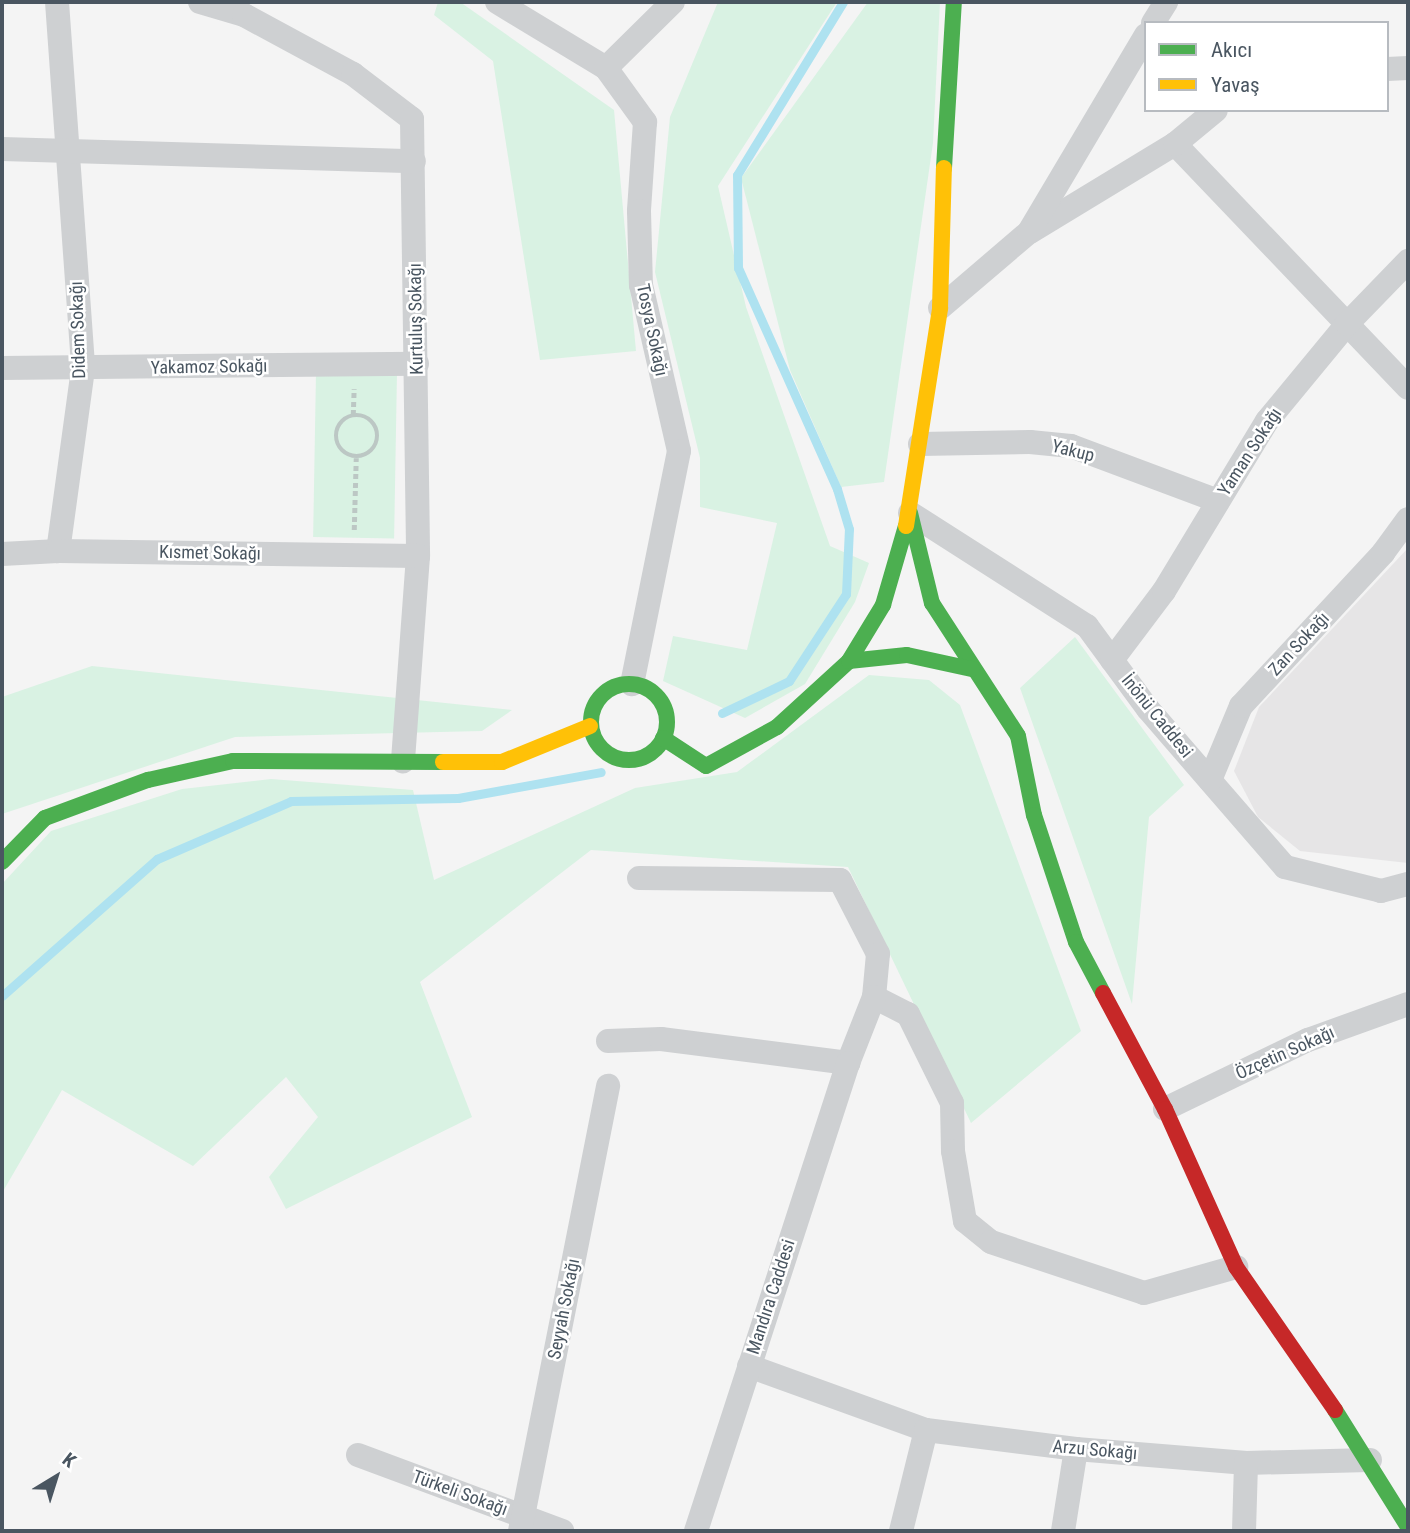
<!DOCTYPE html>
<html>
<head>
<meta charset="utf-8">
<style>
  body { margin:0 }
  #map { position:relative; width:1410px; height:1533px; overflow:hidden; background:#f4f4f4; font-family:"Roboto Condensed",sans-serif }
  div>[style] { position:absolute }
  .education>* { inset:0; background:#e6e5e6 }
  .green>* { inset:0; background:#d9f2e3; transform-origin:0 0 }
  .stream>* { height:9px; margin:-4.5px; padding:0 4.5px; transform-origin:4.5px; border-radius:4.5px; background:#aee2f0 }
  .path>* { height:4.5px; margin-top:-2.25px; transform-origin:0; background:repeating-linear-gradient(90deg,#bcc7c4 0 5px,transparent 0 8.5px) }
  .path>.ring { margin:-2.25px; padding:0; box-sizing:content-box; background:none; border:4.5px solid #bcc7c4; border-radius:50% }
  .street>* { height:24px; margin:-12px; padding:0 12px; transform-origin:12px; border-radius:12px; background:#ced0d2 }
  .fast>* { height:16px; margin:-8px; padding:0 8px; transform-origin:8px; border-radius:8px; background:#4caf50 }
  .fast>.ring { margin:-8px; padding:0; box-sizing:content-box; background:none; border:16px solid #4caf50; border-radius:50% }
  .slow>* { height:16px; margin:-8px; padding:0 8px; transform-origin:8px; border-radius:8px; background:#ffc107 }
  .jam>* { height:16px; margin:-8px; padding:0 8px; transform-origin:8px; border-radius:8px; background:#c62828 }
  span { translate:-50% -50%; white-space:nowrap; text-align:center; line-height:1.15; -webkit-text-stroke:5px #fff; paint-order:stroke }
  .street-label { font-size:18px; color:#4a5661 }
  .frame { position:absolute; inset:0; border:4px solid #4a5661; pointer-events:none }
  .legend { position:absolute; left:1144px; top:21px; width:245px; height:91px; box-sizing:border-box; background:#fff; border:2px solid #b7bbc0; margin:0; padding:9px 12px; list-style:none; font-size:21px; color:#4a5661 }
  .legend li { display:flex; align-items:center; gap:14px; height:35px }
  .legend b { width:35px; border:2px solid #b7bbc0 }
  .north { position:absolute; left:21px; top:1442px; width:70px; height:70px; -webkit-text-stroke:5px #fff; paint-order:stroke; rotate:38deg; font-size:19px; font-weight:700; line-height:28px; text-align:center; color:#4a5661 }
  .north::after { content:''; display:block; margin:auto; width:24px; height:32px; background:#4a5661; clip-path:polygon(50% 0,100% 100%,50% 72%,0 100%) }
</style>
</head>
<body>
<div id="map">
  <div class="education">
    <i style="clip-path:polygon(1408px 548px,1408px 863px,1300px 851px,1258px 817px,1234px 771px,1259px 707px)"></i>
  </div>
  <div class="green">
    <i style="clip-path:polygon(438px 2px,460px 2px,614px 110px,636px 351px,540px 360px,493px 61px,434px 15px)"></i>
    <i style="clip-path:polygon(718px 2px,837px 2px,718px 186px,746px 307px,830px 546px,869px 563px,855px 602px,805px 684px,745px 718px,663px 681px,673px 636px,747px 650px,777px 523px,700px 507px,700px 458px,655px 272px,670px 117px)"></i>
    <i style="clip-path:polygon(868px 2px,940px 2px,933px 143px,884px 482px,841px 487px,790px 370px,741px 178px)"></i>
    <i style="left:316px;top:372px;width:81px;height:165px;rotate:1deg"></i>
    <i style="clip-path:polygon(1075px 637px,1184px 785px,1149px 817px,1132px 1004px,1020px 688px)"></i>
    <i style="clip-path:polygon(92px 666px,512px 710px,482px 731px,235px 737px,2px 814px,2px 697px)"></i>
    <i style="clip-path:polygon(869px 675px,929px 680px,960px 705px,1081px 1031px,971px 1123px,848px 867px,591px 850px,420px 982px,472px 1117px,286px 1209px,269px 1177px,318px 1117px,286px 1077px,193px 1166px,62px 1090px,2px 1193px,2px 884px,51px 831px,182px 789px,271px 779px,413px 790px,434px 880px,635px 788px,737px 772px)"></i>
  </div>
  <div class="stream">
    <i style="left:722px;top:713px;width:74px;rotate:-25.5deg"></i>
    <i style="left:789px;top:681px;width:104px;rotate:-56.8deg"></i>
    <i style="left:846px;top:594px;width:65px;rotate:-87.4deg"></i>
    <i style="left:849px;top:529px;width:42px;rotate:-106.7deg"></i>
    <i style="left:837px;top:489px;width:242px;rotate:-114.1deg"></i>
    <i style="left:738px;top:268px;width:93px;rotate:-90.6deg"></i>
    <i style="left:737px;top:175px;width:203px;rotate:-58.5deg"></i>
    <i style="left:2px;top:996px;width:207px;rotate:-41.5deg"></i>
    <i style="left:157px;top:859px;width:146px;rotate:-23.4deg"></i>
    <i style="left:291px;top:801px;width:167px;rotate:-1deg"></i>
    <i style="left:458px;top:798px;width:145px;rotate:-10.3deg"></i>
  </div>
  <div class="path">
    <i class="ring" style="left:336px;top:415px;width:37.5px;height:37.5px"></i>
    <i style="left:353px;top:415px;width:26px;rotate:-88deg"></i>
    <i style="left:354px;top:530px;width:72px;rotate:-88.4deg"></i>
  </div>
  <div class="street">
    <i style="left:57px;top:2px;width:368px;rotate:85.9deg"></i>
    <i style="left:83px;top:369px;width:184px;rotate:97.8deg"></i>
    <i style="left:200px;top:2px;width:46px;rotate:16.5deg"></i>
    <i style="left:244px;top:15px;width:124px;rotate:28.4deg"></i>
    <i style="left:353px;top:74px;width:74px;rotate:37.3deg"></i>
    <i style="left:412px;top:119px;width:437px;rotate:89.2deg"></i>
    <i style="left:418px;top:556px;width:206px;rotate:94.2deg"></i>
    <i style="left:497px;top:2px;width:127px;rotate:31.2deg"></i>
    <i style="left:606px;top:68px;width:67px;rotate:54.2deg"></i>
    <i style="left:645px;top:122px;width:89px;rotate:93.9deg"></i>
    <i style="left:639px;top:211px;width:74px;rotate:88.5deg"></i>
    <i style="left:641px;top:285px;width:170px;rotate:77.1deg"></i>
    <i style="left:679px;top:451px;width:238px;rotate:101.4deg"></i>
    <i style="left:1153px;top:23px;width:25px;rotate:-58deg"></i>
    <i style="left:606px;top:68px;width:94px;rotate:-44.6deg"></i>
    <i style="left:1387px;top:69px;width:21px;rotate:-3deg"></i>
    <i style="left:1175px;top:144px;width:337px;rotate:46.3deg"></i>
    <i style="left:2px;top:149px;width:412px;rotate:1.7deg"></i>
    <i style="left:1030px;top:232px;width:170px;rotate:-31.3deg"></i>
    <i style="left:1175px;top:144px;width:53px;rotate:-39.7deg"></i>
    <i style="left:940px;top:308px;width:117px;rotate:-40.5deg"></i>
    <i style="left:1029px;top:232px;width:229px;rotate:-59.3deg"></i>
    <i style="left:2px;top:368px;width:415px;rotate:-0.6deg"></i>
    <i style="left:920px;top:444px;width:110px;rotate:-1deg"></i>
    <i style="left:1030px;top:442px;width:41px;rotate:5.6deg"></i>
    <i style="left:1071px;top:446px;width:157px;rotate:20.5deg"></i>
    <i style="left:910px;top:513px;width:210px;rotate:32.6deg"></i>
    <i style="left:1087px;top:626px;width:103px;rotate:53.7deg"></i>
    <i style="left:1148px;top:709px;width:209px;rotate:49.1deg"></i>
    <i style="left:1285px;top:867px;width:99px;rotate:14deg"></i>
    <i style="left:1381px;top:891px;width:28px;rotate:-15deg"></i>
    <i style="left:2px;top:554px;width:56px;rotate:-3.1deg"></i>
    <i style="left:58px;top:551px;width:360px;rotate:0.8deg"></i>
    <i style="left:1112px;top:660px;width:86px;rotate:-53deg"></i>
    <i style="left:1164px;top:591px;width:199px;rotate:-58.8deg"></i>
    <i style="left:1267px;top:421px;width:126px;rotate:-50.5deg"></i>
    <i style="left:1347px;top:324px;width:88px;rotate:-45.9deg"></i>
    <i style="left:1210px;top:780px;width:80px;rotate:-67.3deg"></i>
    <i style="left:1241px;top:706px;width:209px;rotate:-47.1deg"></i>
    <i style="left:1383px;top:553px;width:42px;rotate:-53.7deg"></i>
    <i style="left:639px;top:878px;width:201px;rotate:0.6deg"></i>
    <i style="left:840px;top:880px;width:83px;rotate:62.8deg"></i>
    <i style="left:878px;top:954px;width:43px;rotate:95.3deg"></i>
    <i style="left:874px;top:997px;width:38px;rotate:27deg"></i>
    <i style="left:908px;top:1014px;width:99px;rotate:63.7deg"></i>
    <i style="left:952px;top:1103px;width:48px;rotate:88.8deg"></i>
    <i style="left:953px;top:1151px;width:71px;rotate:80.3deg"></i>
    <i style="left:965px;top:1221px;width:33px;rotate:39deg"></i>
    <i style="left:991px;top:1242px;width:161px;rotate:18.4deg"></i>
    <i style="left:1144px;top:1293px;width:96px;rotate:-15.8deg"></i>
    <i style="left:608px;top:1041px;width:53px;rotate:-2.2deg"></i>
    <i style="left:661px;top:1039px;width:189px;rotate:7.3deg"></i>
    <i style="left:848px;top:1063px;width:71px;rotate:-68.5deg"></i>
    <i style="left:1165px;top:1109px;width:159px;rotate:-25.8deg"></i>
    <i style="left:1308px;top:1040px;width:106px;rotate:-19.8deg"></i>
    <i style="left:749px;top:1366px;width:188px;rotate:19.9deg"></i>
    <i style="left:358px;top:1455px;width:218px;rotate:20.4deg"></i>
    <i style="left:520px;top:1531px;width:454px;rotate:-78.8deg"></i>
    <i style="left:696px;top:1531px;width:492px;rotate:-72deg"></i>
    <i style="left:901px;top:1531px;width:104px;rotate:-76.1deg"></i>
    <i style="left:926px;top:1430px;width:151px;rotate:7.2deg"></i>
    <i style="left:1076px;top:1449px;width:171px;rotate:4.7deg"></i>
    <i style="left:1246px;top:1463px;width:124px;rotate:-1.4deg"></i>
    <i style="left:1063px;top:1531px;width:83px;rotate:-81deg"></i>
    <i style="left:1244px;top:1531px;width:68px;rotate:-88.3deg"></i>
  </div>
  <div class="fast">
    <i style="left:944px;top:168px;width:166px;rotate:-86.6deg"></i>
    <i style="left:910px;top:513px;width:93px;rotate:76.3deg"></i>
    <i style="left:932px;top:603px;width:158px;rotate:57.1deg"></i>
    <i style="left:1018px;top:736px;width:81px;rotate:78.6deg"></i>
    <i style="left:1034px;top:815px;width:134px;rotate:71.7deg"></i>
    <i style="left:1076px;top:942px;width:58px;rotate:62.1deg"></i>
    <i style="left:849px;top:661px;width:58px;rotate:-5.9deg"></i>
    <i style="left:907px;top:655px;width:66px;rotate:12.2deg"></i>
    <i class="ring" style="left:591px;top:684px;width:60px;height:60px"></i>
    <i style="left:663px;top:738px;width:51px;rotate:33.1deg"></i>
    <i style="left:706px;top:766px;width:81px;rotate:-28.8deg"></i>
    <i style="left:777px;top:727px;width:98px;rotate:-42.5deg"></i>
    <i style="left:849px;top:661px;width:66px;rotate:-58.7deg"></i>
    <i style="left:883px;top:605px;width:82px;rotate:-73.8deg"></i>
    <i style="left:2px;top:862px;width:62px;rotate:-45.7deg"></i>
    <i style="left:45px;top:818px;width:110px;rotate:-20.3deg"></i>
    <i style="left:148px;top:780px;width:87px;rotate:-12.6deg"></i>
    <i style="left:233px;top:761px;width:210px;rotate:0.3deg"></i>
    <i style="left:1335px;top:1410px;width:138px;rotate:58deg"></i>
  </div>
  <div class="slow">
    <i style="left:906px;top:526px;width:221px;rotate:-81.1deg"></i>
    <i style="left:940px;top:308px;width:140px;rotate:-88.4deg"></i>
    <i style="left:443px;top:762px;width:59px"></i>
    <i style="left:502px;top:762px;width:95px;rotate:-22.2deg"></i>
  </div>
  <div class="jam">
    <i style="left:1103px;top:993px;width:132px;rotate:61.9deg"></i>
    <i style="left:1165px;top:1109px;width:173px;rotate:65.8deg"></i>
    <i style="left:1236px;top:1267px;width:174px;rotate:55.3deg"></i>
  </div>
  <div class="street-label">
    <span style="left:416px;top:319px;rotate:-91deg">Kurtuluş Sokağı</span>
    <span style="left:78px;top:330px;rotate:-92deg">Didem Sokağı</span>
    <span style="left:652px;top:330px;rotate:78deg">Tosya Sokağı</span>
    <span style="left:209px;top:367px;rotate:-1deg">Yakamoz Sokağı</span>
    <span style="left:1073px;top:451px;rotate:14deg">Yakup</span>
    <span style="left:1250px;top:452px;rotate:-57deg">Yaman Sokağı</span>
    <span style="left:210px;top:553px;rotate:1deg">Kısmet Sokağı</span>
    <span style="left:1299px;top:644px;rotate:-47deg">Zan Sokağı</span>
    <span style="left:1157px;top:716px;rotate:51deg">İnönü Caddesi</span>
    <span style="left:1285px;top:1053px;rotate:-24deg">Özçetin Sokağı</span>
    <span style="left:771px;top:1297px;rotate:-72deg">Mandıra Caddesi</span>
    <span style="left:564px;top:1309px;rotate:-79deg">Seyyah Sokağı</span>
    <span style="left:1095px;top:1450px;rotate:5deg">Arzu Sokağı</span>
    <span style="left:460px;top:1493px;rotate:20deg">Türkeli Sokağı</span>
  </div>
  <div class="frame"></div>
  <ul class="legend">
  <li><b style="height:9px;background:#4caf50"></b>Akıcı</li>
  <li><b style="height:9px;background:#ffc107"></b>Yavaş</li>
  </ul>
  <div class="north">K</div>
</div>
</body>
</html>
